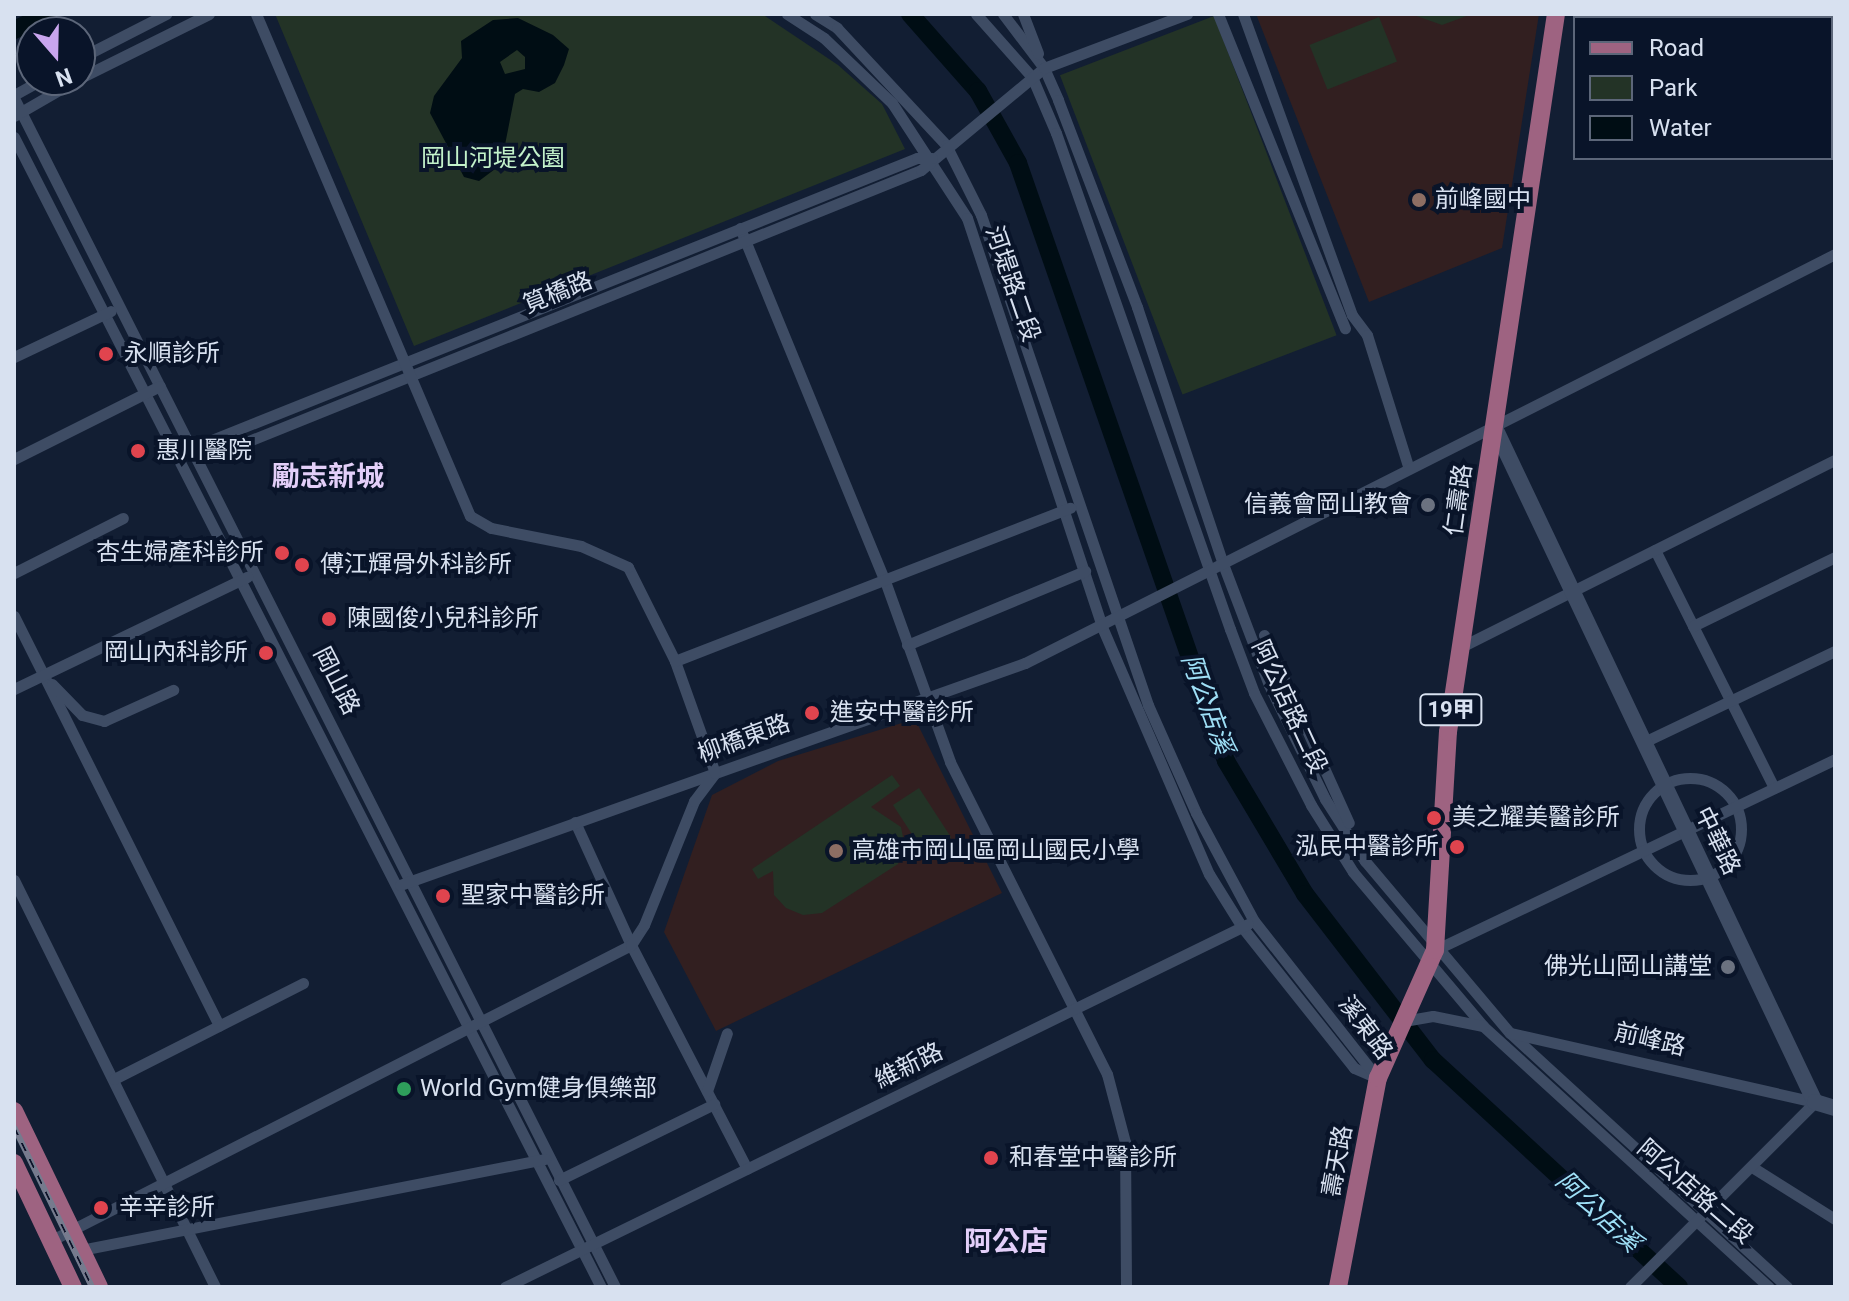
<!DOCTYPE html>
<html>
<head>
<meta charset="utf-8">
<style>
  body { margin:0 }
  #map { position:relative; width:1849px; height:1301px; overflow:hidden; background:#121e33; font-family:Roboto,"Noto Sans TC",sans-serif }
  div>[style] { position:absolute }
  .education>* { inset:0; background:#321f20 }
  .green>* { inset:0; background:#233326; transform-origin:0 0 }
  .water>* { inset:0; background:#000d14 }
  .river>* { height:18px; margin:-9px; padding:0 9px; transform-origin:9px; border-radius:9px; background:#000d14 }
  .minor>* { height:11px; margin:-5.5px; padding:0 5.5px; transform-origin:5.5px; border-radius:5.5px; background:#3e4c64 }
  .minor>.ring { margin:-5.5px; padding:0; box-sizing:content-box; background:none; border:11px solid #3e4c64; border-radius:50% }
  .secondary>* { height:16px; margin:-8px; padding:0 8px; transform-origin:8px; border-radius:8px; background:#3e4c64 }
  .primary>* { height:18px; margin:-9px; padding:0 9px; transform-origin:9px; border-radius:9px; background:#9e6381 }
  .rail>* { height:6px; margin-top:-3px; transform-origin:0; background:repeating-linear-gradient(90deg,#091429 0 9px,#737d8f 0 18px); box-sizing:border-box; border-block:2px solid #737d8f }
  .dots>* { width:22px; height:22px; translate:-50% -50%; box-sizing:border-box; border:4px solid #091429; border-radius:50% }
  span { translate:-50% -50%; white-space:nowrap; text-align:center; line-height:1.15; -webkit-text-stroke:8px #091429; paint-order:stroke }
  .shield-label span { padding:2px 6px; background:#091429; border:2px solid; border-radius:6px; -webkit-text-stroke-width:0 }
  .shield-label { font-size:22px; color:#d8e1f0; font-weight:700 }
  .park-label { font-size:24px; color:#c3f2ca }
  .poi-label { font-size:24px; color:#d8e1f0 }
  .left { translate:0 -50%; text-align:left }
  .right { translate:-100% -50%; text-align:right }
  .street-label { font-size:24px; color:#d8e1f0 }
  .water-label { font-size:26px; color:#9edff6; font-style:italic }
  .quarter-label { font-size:28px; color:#e3cff9; font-weight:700 }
  .frame { position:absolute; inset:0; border:16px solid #d8e1f0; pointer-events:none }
  .legend { position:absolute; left:1573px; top:16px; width:260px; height:144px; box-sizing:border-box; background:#091429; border:2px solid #5c6679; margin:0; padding:10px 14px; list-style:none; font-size:24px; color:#d8e1f0 }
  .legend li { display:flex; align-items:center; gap:16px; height:40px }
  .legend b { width:40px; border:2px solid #5c6679 }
  .north { position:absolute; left:16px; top:16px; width:80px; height:80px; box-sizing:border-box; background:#091429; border:2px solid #5c6679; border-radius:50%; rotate:160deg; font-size:22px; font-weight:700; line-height:32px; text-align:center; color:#d8e1f0 }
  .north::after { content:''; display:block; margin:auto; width:28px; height:36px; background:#c9a5ee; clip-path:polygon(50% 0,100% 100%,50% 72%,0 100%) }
</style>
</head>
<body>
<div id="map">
  <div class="education">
    <i style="clip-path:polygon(1256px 14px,1539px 14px,1502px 248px,1369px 302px)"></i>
    <i style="clip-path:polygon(915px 719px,1002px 893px,716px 1031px,664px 932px,712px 795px,778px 761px)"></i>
  </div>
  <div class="green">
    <i style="clip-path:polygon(275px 14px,762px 14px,838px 65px,882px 104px,905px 149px,414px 346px)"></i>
    <i style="clip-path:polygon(1411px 14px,1472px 14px,1442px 25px)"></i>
    <i style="left:1214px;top:16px;width:342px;height:165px;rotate:69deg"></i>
    <i style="left:1379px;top:17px;width:48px;height:75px;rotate:68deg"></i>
    <i style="clip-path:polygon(892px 775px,900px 786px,871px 807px,901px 827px,904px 842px,898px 864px,822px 913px,803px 915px,786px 908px,774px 895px,773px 871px,758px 879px,752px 869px)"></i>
    <i style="left:919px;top:788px;width:59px;height:31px;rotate:57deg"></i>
  </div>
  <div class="water">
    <i style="clip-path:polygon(evenodd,518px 18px,553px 35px,569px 49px,564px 65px,555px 83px,539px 92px,523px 89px,515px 94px,503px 155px,495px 169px,479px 181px,464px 177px,430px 113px,434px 96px,462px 58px,461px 41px,493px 20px,518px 18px,517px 50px,525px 57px,525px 69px,505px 74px,500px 62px,517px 50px)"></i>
  </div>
  <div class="river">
    <i style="left:910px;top:14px;width:103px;rotate:48.6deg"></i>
    <i style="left:978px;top:91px;width:82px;rotate:60.9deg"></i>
    <i style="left:1018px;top:163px;width:633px;rotate:70.82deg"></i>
    <i style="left:1226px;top:761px;width:155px;rotate:59.3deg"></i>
    <i style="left:1305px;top:894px;width:210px;rotate:52.4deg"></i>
    <i style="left:1433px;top:1060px;width:335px;rotate:42.7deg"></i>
    <i style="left:14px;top:30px;width:38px;rotate:-25deg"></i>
  </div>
  <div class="minor">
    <i style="left:787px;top:14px;width:44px;rotate:33deg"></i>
    <i style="left:824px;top:38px;width:94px;rotate:43.7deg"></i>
    <i style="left:892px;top:103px;width:137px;rotate:56.9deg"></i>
    <i style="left:967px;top:218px;width:431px;rotate:71.7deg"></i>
    <i style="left:1102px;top:627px;width:269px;rotate:66.6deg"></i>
    <i style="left:1209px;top:874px;width:62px;rotate:58.1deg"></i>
    <i style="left:1242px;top:927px;width:180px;rotate:51.5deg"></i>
    <i style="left:1354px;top:1068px;width:26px;rotate:23deg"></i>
    <i style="left:815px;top:14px;width:26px;rotate:32deg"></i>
    <i style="left:837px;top:28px;width:160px;rotate:47deg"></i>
    <i style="left:946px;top:145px;width:78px;rotate:63.4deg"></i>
    <i style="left:981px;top:215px;width:518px;rotate:71.18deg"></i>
    <i style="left:1148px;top:705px;width:118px;rotate:66deg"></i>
    <i style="left:1196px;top:813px;width:123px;rotate:61.8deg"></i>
    <i style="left:1254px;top:921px;width:197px;rotate:51.8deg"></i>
    <i style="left:976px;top:14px;width:84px;rotate:48.4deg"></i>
    <i style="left:1032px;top:77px;width:61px;rotate:66.8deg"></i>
    <i style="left:1056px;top:133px;width:526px;rotate:70.67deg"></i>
    <i style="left:1230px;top:629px;width:68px;rotate:69.4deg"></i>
    <i style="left:1254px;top:693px;width:126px;rotate:63deg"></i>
    <i style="left:1311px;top:805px;width:79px;rotate:57.9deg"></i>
    <i style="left:1353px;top:872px;width:202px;rotate:49.8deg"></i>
    <i style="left:1483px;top:1026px;width:387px;rotate:42.4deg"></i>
    <i style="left:1003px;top:14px;width:68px;rotate:52.8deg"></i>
    <i style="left:1044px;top:68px;width:35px;rotate:66deg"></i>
    <i style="left:1058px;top:100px;width:222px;rotate:69.1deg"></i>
    <i style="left:1137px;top:307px;width:271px;rotate:71.5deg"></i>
    <i style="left:1223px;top:564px;width:129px;rotate:69.2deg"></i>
    <i style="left:1269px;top:685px;width:127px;rotate:63.8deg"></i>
    <i style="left:1325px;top:799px;width:74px;rotate:57.2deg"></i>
    <i style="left:1365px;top:861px;width:225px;rotate:49.9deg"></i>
    <i style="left:1510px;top:1033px;width:376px;rotate:42.5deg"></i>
    <i style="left:1023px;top:14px;width:42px;rotate:69deg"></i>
    <i style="left:1218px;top:14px;width:339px;rotate:68deg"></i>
    <i style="left:1243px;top:14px;width:320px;rotate:70.1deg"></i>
    <i style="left:1352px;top:315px;width:25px;rotate:53deg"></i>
    <i style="left:1367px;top:335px;width:140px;rotate:72.6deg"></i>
    <i style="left:80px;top:58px;width:97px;rotate:-27.1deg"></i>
    <i style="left:80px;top:78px;width:144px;rotate:-26.4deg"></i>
    <i style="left:14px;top:95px;width:31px;rotate:-29deg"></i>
    <i style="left:14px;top:98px;width:1332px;rotate:63.18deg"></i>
    <i style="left:14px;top:116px;width:72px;rotate:-30.1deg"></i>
    <i style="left:14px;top:137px;width:1291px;rotate:62.96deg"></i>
    <i style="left:740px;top:228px;width:382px;rotate:67.7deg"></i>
    <i style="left:885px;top:581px;width:192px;rotate:70.2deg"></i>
    <i style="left:950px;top:762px;width:349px;rotate:63.3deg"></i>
    <i style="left:1107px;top:1074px;width:70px;rotate:75.2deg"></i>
    <i style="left:1125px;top:1142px;width:145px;rotate:89.6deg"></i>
    <i style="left:14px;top:357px;width:107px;rotate:-25.4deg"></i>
    <i style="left:194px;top:454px;width:20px;rotate:3deg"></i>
    <i style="left:214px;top:455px;width:762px;rotate:-21.95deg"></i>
    <i style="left:921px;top:170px;width:160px;rotate:-39.7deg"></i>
    <i style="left:1044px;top:68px;width:153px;rotate:-20.7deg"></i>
    <i style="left:192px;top:455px;width:22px;rotate:-39deg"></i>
    <i style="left:209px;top:441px;width:762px;rotate:-21.79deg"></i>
    <i style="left:917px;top:158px;width:15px"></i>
    <i style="left:14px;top:459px;width:163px;rotate:-26.6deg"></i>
    <i style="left:1655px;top:550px;width:266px;rotate:63.4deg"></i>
    <i style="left:14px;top:573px;width:122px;rotate:-26.8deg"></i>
    <i style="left:14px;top:616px;width:458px;rotate:63.4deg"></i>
    <i style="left:1693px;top:626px;width:158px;rotate:-25.9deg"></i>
    <i style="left:1264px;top:635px;width:206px;rotate:65.7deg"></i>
    <i style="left:907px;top:645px;width:193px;rotate:-22.6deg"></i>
    <i style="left:1461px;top:647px;width:418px;rotate:-26.6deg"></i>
    <i style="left:675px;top:661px;width:424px;rotate:-21.2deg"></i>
    <i style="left:52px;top:684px;width:43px;rotate:45.9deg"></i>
    <i style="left:82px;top:715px;width:23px;rotate:15deg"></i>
    <i style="left:104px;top:721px;width:76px;rotate:-24.2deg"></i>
    <i style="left:14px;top:689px;width:259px;rotate:-25.7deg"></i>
    <i style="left:1644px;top:742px;width:212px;rotate:-25.5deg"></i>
    <i class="ring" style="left:1639px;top:778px;width:91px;height:91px"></i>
    <i style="left:575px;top:822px;width:135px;rotate:65.5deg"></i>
    <i style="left:631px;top:945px;width:252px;rotate:62.6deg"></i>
    <i style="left:14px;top:880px;width:454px;rotate:63.7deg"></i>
    <i style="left:400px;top:885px;width:663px;rotate:-19.56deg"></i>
    <i style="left:1025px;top:663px;width:907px;rotate:-26.79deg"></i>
    <i style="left:1435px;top:950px;width:443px;rotate:-25.5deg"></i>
    <i style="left:1404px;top:1021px;width:29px;rotate:-10deg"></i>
    <i style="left:1433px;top:1016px;width:51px;rotate:11.3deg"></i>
    <i style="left:1511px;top:1033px;width:312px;rotate:12.8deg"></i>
    <i style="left:114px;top:1079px;width:212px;rotate:-26.9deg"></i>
    <i style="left:707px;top:1091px;width:61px;rotate:-71deg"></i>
    <i style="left:1752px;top:1167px;width:98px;rotate:32.1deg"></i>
    <i style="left:559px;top:1180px;width:173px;rotate:-26.1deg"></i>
    <i style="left:50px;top:1241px;width:652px;rotate:-27deg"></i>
    <i style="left:631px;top:945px;width:24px;rotate:-57deg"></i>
    <i style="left:644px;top:925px;width:134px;rotate:-68deg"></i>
    <i style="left:694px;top:801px;width:35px;rotate:-53deg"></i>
    <i style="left:715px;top:773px;width:119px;rotate:-109.7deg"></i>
    <i style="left:675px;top:661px;width:105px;rotate:-116.6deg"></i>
    <i style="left:628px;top:567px;width:51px;rotate:-155.9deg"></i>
    <i style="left:581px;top:546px;width:92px;rotate:-168.7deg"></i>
    <i style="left:491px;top:528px;width:24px;rotate:-150deg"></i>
    <i style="left:470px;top:516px;width:546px;rotate:-113.09deg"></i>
    <i style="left:81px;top:1250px;width:473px;rotate:-11.1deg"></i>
    <i style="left:505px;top:1287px;width:827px;rotate:-26.04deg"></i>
    <i style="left:1630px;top:1287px;width:262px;rotate:-45deg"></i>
  </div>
  <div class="secondary">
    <i style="left:1494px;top:426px;width:748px;rotate:64.6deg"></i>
    <i style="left:1815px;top:1102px;width:21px;rotate:17deg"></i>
  </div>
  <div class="primary">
    <i style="left:14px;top:1111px;width:195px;rotate:64.2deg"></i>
    <i style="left:14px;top:1163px;width:137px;rotate:64.6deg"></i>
    <i style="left:1338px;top:1287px;width:213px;rotate:-79.2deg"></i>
    <i style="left:1378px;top:1078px;width:140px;rotate:-66deg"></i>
    <i style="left:1435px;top:950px;width:218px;rotate:-86.6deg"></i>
    <i style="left:1448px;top:732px;width:726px;rotate:-81.45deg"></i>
  </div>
  <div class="rail">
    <i style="left:14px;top:1127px;width:178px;rotate:64deg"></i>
  </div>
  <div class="dots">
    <i style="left:1419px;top:200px;background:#8d6e63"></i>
    <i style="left:106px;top:354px;background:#e0444e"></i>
    <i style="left:138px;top:451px;background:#e0444e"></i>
    <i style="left:1428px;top:505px;background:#6b7280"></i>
    <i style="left:282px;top:553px;background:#e0444e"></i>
    <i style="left:302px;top:565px;background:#e0444e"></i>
    <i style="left:329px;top:619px;background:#e0444e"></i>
    <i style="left:266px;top:653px;background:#e0444e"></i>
    <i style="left:812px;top:713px;background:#e0444e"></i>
    <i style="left:1434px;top:818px;background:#e0444e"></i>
    <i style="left:1457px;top:847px;background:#e0444e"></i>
    <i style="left:836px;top:851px;background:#8d6e63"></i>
    <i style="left:443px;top:896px;background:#e0444e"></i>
    <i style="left:1728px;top:967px;background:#6b7280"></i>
    <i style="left:404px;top:1089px;background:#2e9e5b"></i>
    <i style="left:991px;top:1158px;background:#e0444e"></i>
    <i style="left:101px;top:1208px;background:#e0444e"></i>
  </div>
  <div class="shield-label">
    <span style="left:1451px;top:710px">19甲</span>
  </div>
  <div class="park-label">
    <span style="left:493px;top:159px">岡山河堤公園</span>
  </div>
  <div class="poi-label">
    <span class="left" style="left:1435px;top:200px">前峰國中</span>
    <span class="left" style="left:124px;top:354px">永順診所</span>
    <span class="left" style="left:156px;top:451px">惠川醫院</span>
    <span class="right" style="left:1412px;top:505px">信義會岡山教會</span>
    <span class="right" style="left:264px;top:553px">杏生婦產科診所</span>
    <span class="left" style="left:320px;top:565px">傅江輝骨外科診所</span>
    <span class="left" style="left:347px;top:619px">陳國俊小兒科診所</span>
    <span class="right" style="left:248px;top:653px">岡山內科診所</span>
    <span class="left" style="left:830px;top:713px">進安中醫診所</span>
    <span class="left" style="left:1452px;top:818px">美之耀美醫診所</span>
    <span class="right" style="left:1439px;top:847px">泓民中醫診所</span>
    <span class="left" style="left:852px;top:851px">高雄市岡山區岡山國民小學</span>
    <span class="left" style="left:461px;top:896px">聖家中醫診所</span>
    <span class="right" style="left:1712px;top:967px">佛光山岡山講堂</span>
    <span class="left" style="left:420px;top:1089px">World Gym健身俱樂部</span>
    <span class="left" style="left:1009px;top:1158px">和春堂中醫診所</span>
    <span class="left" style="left:119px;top:1208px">辛辛診所</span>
  </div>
  <div class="street-label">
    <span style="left:1012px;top:284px;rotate:71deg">河堤路二段</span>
    <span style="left:558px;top:293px;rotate:-22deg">筧橋路</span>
    <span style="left:1459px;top:500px;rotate:-82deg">仁壽路</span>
    <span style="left:336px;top:681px;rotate:63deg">岡山路</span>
    <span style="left:1289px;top:707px;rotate:65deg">阿公店路二段</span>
    <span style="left:744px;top:739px;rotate:-20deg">柳橋東路</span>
    <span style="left:1717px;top:841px;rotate:64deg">中華路</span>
    <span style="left:1365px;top:1028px;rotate:53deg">溪東路</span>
    <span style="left:1650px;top:1040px;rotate:13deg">前峰路</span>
    <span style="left:909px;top:1066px;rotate:-26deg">維新路</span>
    <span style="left:1338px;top:1161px;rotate:-80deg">壽天路</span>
    <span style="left:1695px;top:1192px;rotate:41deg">阿公店路二段</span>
  </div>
  <div class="water-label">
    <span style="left:1207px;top:704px;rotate:70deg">阿公店溪</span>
    <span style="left:1598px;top:1212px;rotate:43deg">阿公店溪</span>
  </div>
  <div class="quarter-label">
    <span style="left:328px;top:477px">勵志新城</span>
    <span style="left:1006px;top:1242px">阿公店</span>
  </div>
  <div class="frame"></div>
  <ul class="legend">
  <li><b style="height:10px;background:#9e6381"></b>Road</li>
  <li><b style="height:22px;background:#233326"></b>Park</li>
  <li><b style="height:22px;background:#000d14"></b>Water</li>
  </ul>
  <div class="north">N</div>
</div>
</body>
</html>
